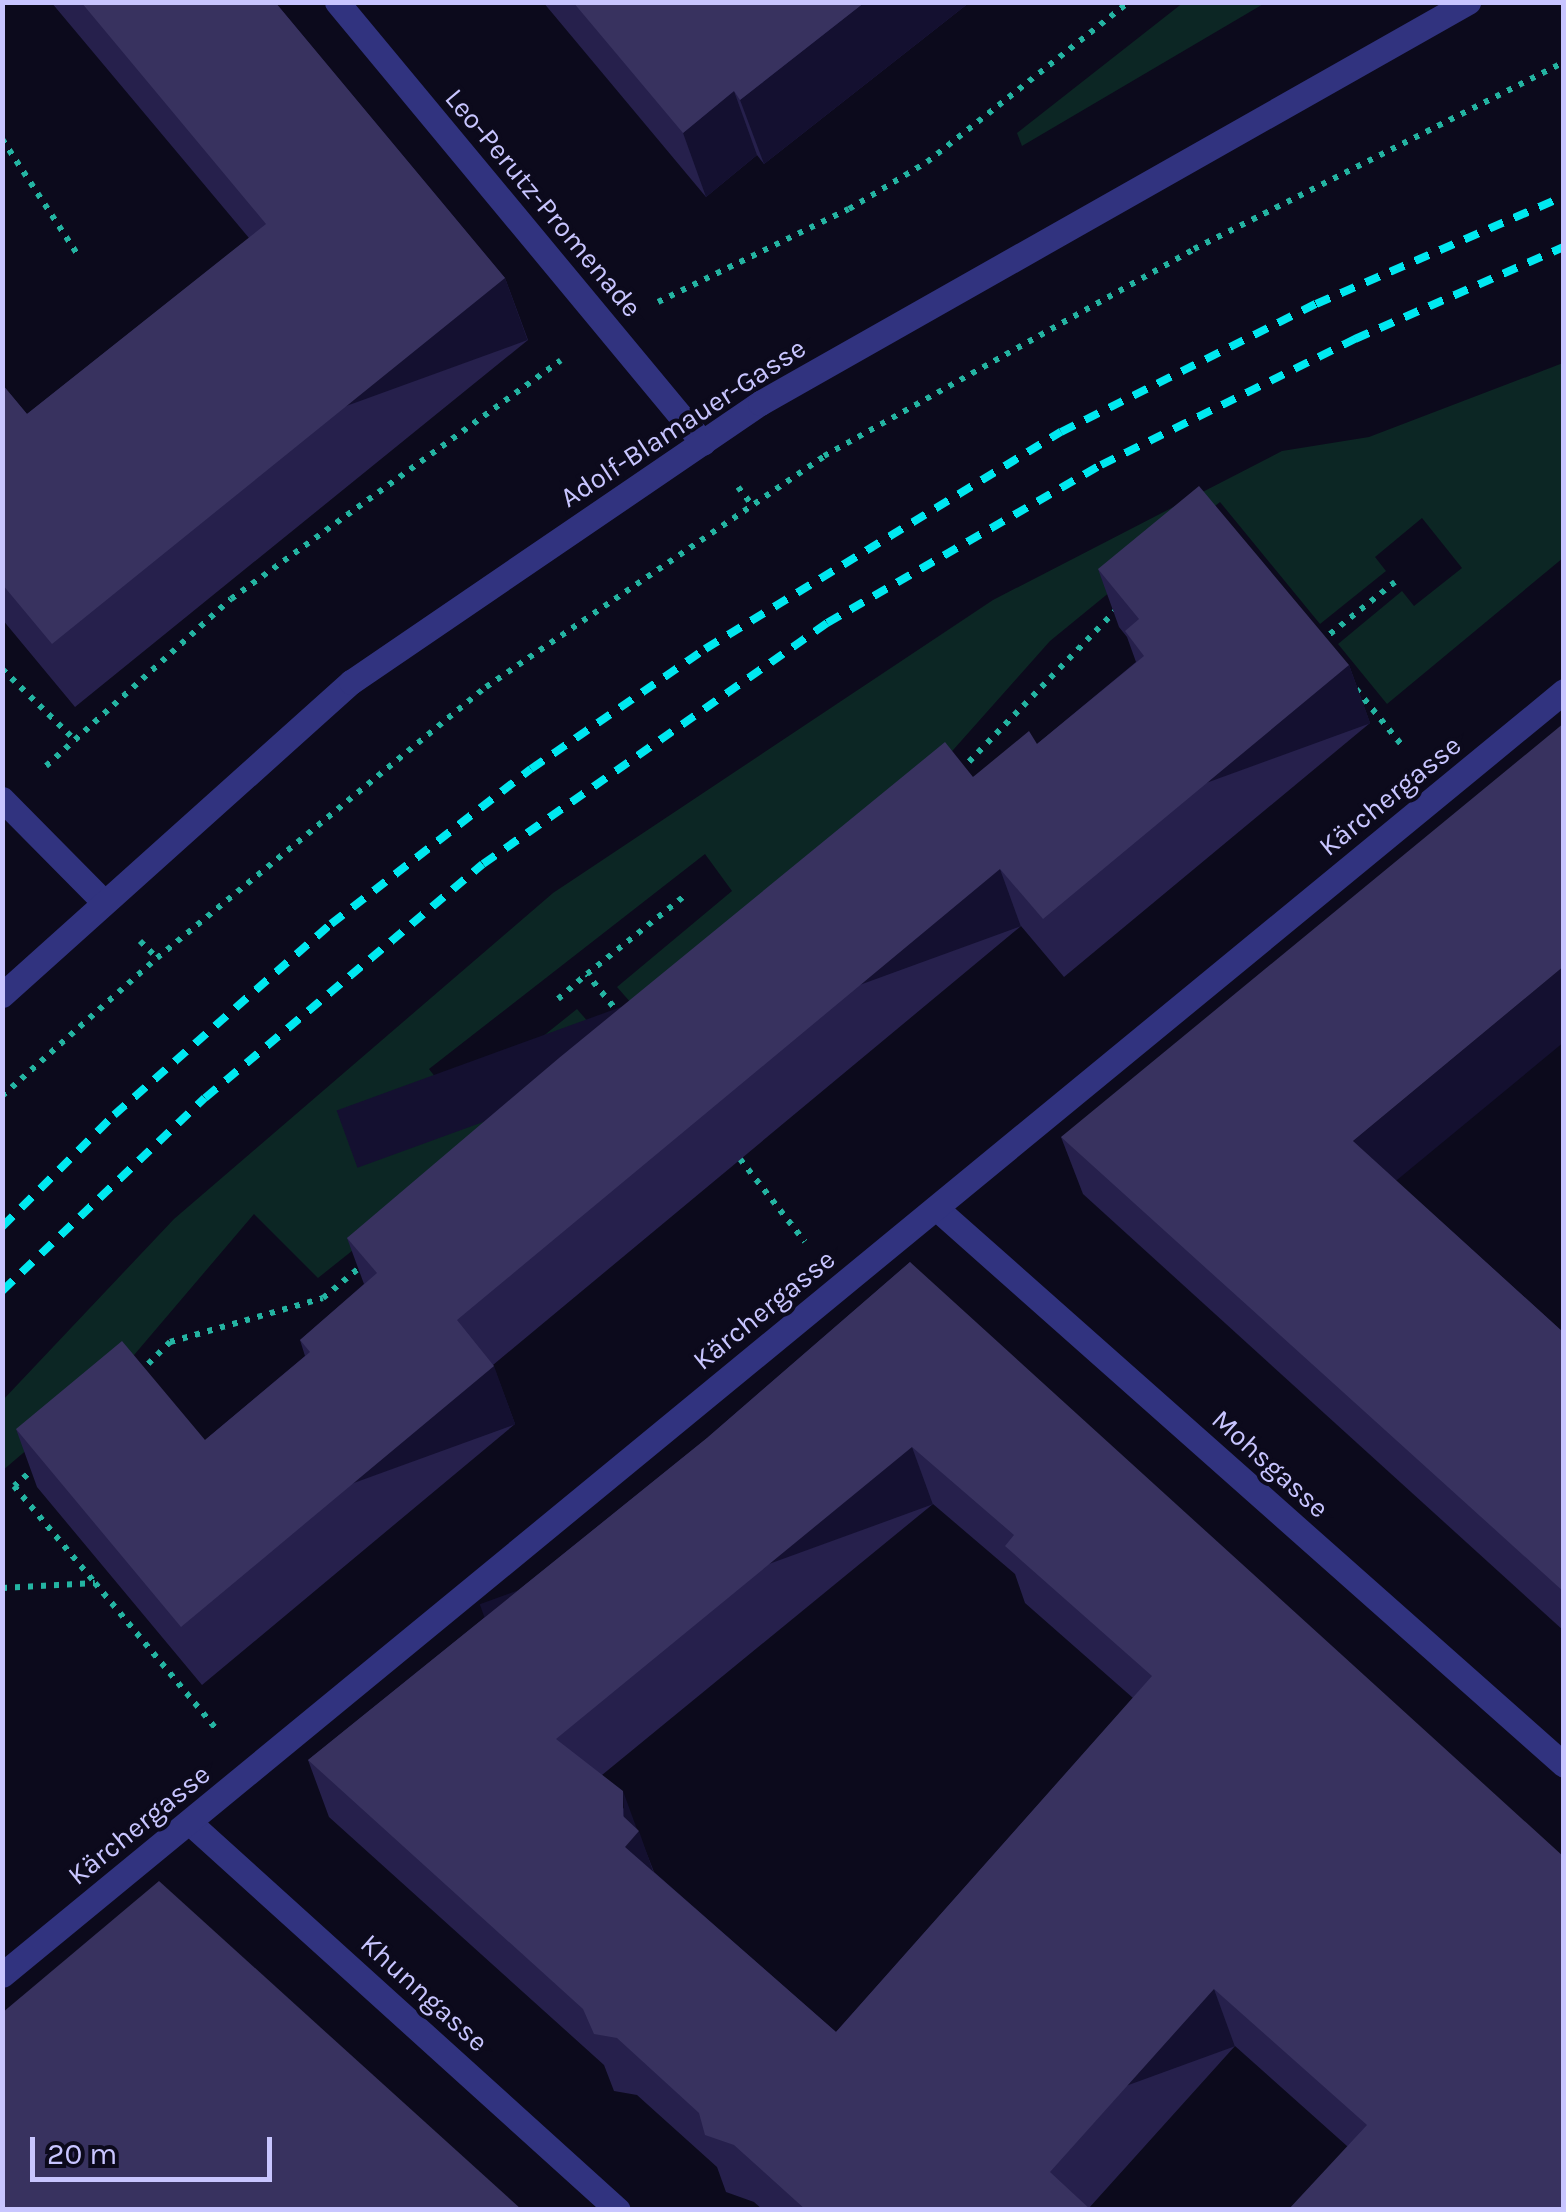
<!DOCTYPE html>
<html>
<head>
<meta charset="utf-8">
<style>
  body { margin:0 }
  #map { position:relative; width:1566px; height:2212px; overflow:hidden; background:#0c0a1c; font-family:Karla,sans-serif }
  div>[style] { position:absolute }
  .green>* { inset:0; background:#0c2624 }
  .path>* { height:6px; margin-top:-3px; transform-origin:0; background:repeating-linear-gradient(90deg,#24b4a2 0 5px,transparent 0 13px) }
  .minor>* { height:25px; margin:-12.5px; padding:0 12.5px; transform-origin:12.5px; border-radius:12.5px; background:#31337f }
  .tertiary>* { height:25px; margin:-12.5px; padding:0 12.5px; transform-origin:12.5px; border-radius:12.5px; background:#31337f }
  .rail>* { height:8px; margin-top:-4px; transform-origin:0; background:repeating-linear-gradient(90deg,#00e8f0 0 15px,transparent 0 27px) }
  .wall>* { inset:0; background:#26204c }
  .shaded-wall>* { inset:0; background:#141030; transform-origin:0 0 }
  .building>* { inset:0; background:#38325f }
  span { translate:-50% -50%; white-space:nowrap; text-align:center; line-height:1.15; -webkit-text-stroke:8px #0c0a1c; paint-order:stroke }
  .street-label { font-size:28px; color:#c8c5ff }
  .frame { position:absolute; inset:0; border:5px solid #c8c5ff; pointer-events:none }
  .scale { position:absolute; left:30px; top:2137px; width:242px; height:45px; box-sizing:border-box; border:5px solid #c8c5ff; border-top:0; padding-left:12px; font-size:30px; line-height:35px; white-space:nowrap; color:#c8c5ff; -webkit-text-stroke:8px #0c0a1c; paint-order:stroke }
</style>
</head>
<body>
<div id="map">
  <div class="green">
    <i style="clip-path:polygon(1184px 2px,1265px 3px,1022px 146px,1017px 133px)"></i>
    <i style="clip-path:polygon(1563px 363px,1563px 558px,1387px 704px,1338px 644px,1402px 591px,1414px 606px,1462px 568px,1422px 518px,1375px 557px,1386px 571px,1320px 624px,1220px 502px,1050px 641px,906px 803px,646px 1020px,617px 987px,732px 891px,705px 854px,429px 1069px,457px 1105px,577px 1009px,609px 1046px,318px 1278px,254px 1214px,123px 1368px,2px 1471px,2px 1401px,174px 1219px,553px 893px,993px 600px,1282px 451px,1369px 437px)"></i>
  </div>
  <div class="path">
    <i style="left:2px;top:139px;width:139px;rotate:56.8deg"></i>
    <i style="left:658px;top:302px;width:212px;rotate:-26deg"></i>
    <i style="left:849px;top:209px;width:91px;rotate:-31.1deg"></i>
    <i style="left:927px;top:162px;width:258px;rotate:-38.4deg"></i>
    <i style="left:738px;top:487px;width:24px;rotate:52deg"></i>
    <i style="left:1320px;top:642px;width:96px;rotate:-38.7deg"></i>
    <i style="left:2px;top:669px;width:98px;rotate:44.2deg"></i>
    <i style="left:1356px;top:689px;width:77px;rotate:50.8deg"></i>
    <i style="left:46px;top:766px;width:249px;rotate:-42.1deg"></i>
    <i style="left:231px;top:599px;width:407px;rotate:-35.9deg"></i>
    <i style="left:960px;top:771px;width:227px;rotate:-45.9deg"></i>
    <i style="left:140px;top:941px;width:24px;rotate:45deg"></i>
    <i style="left:558px;top:999px;width:38px;rotate:-41deg"></i>
    <i style="left:621px;top:1016px;width:54px;rotate:-129deg"></i>
    <i style="left:587px;top:974px;width:128px;rotate:-38.7deg"></i>
    <i style="left:2px;top:1096px;width:208px;rotate:-41.7deg"></i>
    <i style="left:157px;top:958px;width:426px;rotate:-39.5deg"></i>
    <i style="left:486px;top:687px;width:409px;rotate:-34.3deg"></i>
    <i style="left:824px;top:456px;width:424px;rotate:-29.2deg"></i>
    <i style="left:1194px;top:249px;width:415px;rotate:-26.8deg"></i>
    <i style="left:740px;top:1159px;width:105px;rotate:51.9deg"></i>
    <i style="left:139px;top:1373px;width:44px;rotate:-45deg"></i>
    <i style="left:170px;top:1342px;width:159px;rotate:-16deg"></i>
    <i style="left:323px;top:1298px;width:55px;rotate:-39.8deg"></i>
    <i style="left:37px;top:1466px;width:30px;rotate:139deg"></i>
    <i style="left:14px;top:1486px;width:126px;rotate:50.1deg"></i>
    <i style="left:2px;top:1588px;width:93px;rotate:-3.1deg"></i>
    <i style="left:95px;top:1583px;width:190px;rotate:50.3deg"></i>
  </div>
  <div class="minor">
    <i style="left:337px;top:2px;width:573px;rotate:50.31deg"></i>
    <i style="left:2px;top:799px;width:142px;rotate:45.3deg"></i>
    <i style="left:936px;top:1208px;width:839px;rotate:41.57deg"></i>
    <i style="left:189px;top:1822px;width:578px;rotate:42.13deg"></i>
    <i style="left:2px;top:1975px;width:2022px;rotate:-39.42deg"></i>
  </div>
  <div class="tertiary">
    <i style="left:2px;top:995px;width:469px;rotate:-41.9deg"></i>
    <i style="left:351px;top:682px;width:495px;rotate:-34.3deg"></i>
    <i style="left:760px;top:403px;width:814px;rotate:-29.53deg"></i>
  </div>
  <div class="rail">
    <i style="left:2px;top:1227px;width:158px;rotate:-45deg"></i>
    <i style="left:114px;top:1115px;width:289px;rotate:-41.4deg"></i>
    <i style="left:331px;top:924px;width:253px;rotate:-37.8deg"></i>
    <i style="left:531px;top:769px;width:211px;rotate:-34.6deg"></i>
    <i style="left:705px;top:649px;width:417px;rotate:-31.4deg"></i>
    <i style="left:1061px;top:432px;width:285px;rotate:-26.7deg"></i>
    <i style="left:1316px;top:304px;width:270px;rotate:-23.5deg"></i>
    <i style="left:2px;top:1291px;width:280px;rotate:-43.6deg"></i>
    <i style="left:205px;top:1098px;width:363px;rotate:-40.1deg"></i>
    <i style="left:483px;top:864px;width:420px;rotate:-35deg"></i>
    <i style="left:827px;top:623px;width:316px;rotate:-30deg"></i>
    <i style="left:1101px;top:465px;width:284px;rotate:-26.4deg"></i>
    <i style="left:1355px;top:339px;width:228px;rotate:-23.8deg"></i>
  </div>
  <div class="wall">
    <i style="clip-path:polygon(51px 2px,275px 2px,505px 278px,528px 340px,75px 707px,2px 619px,2px 384px,27px 414px,249px 238px)"></i>
    <i style="clip-path:polygon(543px 2px,970px 2px,764px 164px,757px 155px,706px 197px)"></i>
    <i style="clip-path:polygon(1098px 569px,1349px 665px,1370px 723px,1064px 977px,1021px 926px,493px 1365px,515px 1424px,202px 1685px,37px 1487px,16px 1429px,205px 1440px,305px 1356px,300px 1340px,364px 1284px,347px 1238px,973px 777px,1037px 744px,1136px 662px,1127px 637px,1119px 627px)"></i>
    <i style="clip-path:polygon(1061px 1137px,1396px 1181px,1564px 1333px,1564px 1631px,1083px 1194px)"></i>
    <i style="clip-path:polygon(evenodd,910px 1262px,1564px 2210px,1347px 2146px,1235px 2046px,1089px 2208px,1091px 2210px,763px 2210px,754px 2202px,726px 2192px,717px 2167px,637px 2095px,614px 2091px,604px 2065px,329px 1817px,308px 1760px,707px 1438px,910px 1262px,933px 1504px,1015px 1574px,1025px 1603px,1133px 1698px,836px 2032px,654px 1872px,637px 1829px,602px 1775px,933px 1504px)"></i>
  </div>
  <div class="shaded-wall">
    <i style="clip-path:polygon(865px 2px,970px 2px,764px 164px,740px 100px)"></i>
    <i style="clip-path:polygon(734px 91px,757px 155px,706px 197px,683px 133px)"></i>
    <i style="left:505px;top:278px;width:66px;height:582px;rotate:70deg"></i>
    <i style="left:1349px;top:665px;width:62px;height:398px;rotate:70deg"></i>
    <i style="left:1000px;top:869px;width:61px;height:706px;rotate:70deg"></i>
    <i style="clip-path:polygon(1564px 966px,1564px 1042px,1374px 1199px,1353px 1141px)"></i>
    <i style="left:494px;top:1366px;width:62px;height:408px;rotate:70deg"></i>
    <i style="left:912px;top:1447px;width:61px;height:460px;rotate:70deg"></i>
    <i style="clip-path:polygon(623px 1791px,638px 1832px,639px 1831px,659px 1888px,625px 1847px)"></i>
    <i style="left:1214px;top:1989px;width:61px;height:246px;rotate:70deg"></i>
  </div>
  <div class="building">
    <i style="clip-path:polygon(81px 2px,275px 2px,505px 278px,52px 644px,2px 584px,2px 384px,27px 414px,266px 224px)"></i>
    <i style="clip-path:polygon(573px 2px,865px 2px,740px 100px,734px 91px,683px 133px)"></i>
    <i style="clip-path:polygon(1199px 486px,1349px 665px,1043px 919px,1000px 869px,457px 1320px,494px 1366px,181px 1627px,16px 1429px,122px 1341px,205px 1440px,310px 1352px,300px 1340px,377px 1273px,347px 1238px,559px 1058px,945px 742px,973px 777px,1029px 731px,1037px 744px,1144px 656px,1125px 631px,1139px 619px,1098px 569px)"></i>
    <i style="clip-path:polygon(1564px 723px,1564px 966px,1353px 1141px,1564px 1333px,1564px 1592px,1061px 1137px)"></i>
    <i style="clip-path:polygon(evenodd,910px 1262px,1564px 1857px,1564px 2210px,1288px 2210px,1367px 2125px,1214px 1989px,1050px 2172px,1091px 2210px,806px 2210px,734px 2145px,705px 2135px,699px 2113px,617px 2038px,594px 2034px,583px 2009px,308px 1760px,707px 1438px,910px 1262px,912px 1447px,1014px 1535px,1005px 1546px,1152px 1676px,836px 2032px,625px 1847px,639px 1831px,623px 1816px,623px 1791px,556px 1739px,912px 1447px)"></i>
    <i style="clip-path:polygon(159px 1881px,522px 2210px,2px 2210px,2px 2013px)"></i>
  </div>
  <div class="street-label">
    <span style="left:543px;top:203px;rotate:50deg">Leo-Perutz-Promenade</span>
    <span style="left:683px;top:423px;rotate:-33deg">Adolf-Blamauer-Gasse</span>
    <span style="left:1390px;top:796px;rotate:-39deg">Kärchergasse</span>
    <span style="left:764px;top:1310px;rotate:-39deg">Kärchergasse</span>
    <span style="left:1270px;top:1464px;rotate:42deg">Mohsgasse</span>
    <span style="left:139px;top:1825px;rotate:-39deg">Kärchergasse</span>
    <span style="left:424px;top:1993px;rotate:42deg">Khunngasse</span>
  </div>
  <div class="frame"></div>
  <div class="scale">20 m</div>
</div>
</body>
</html>
